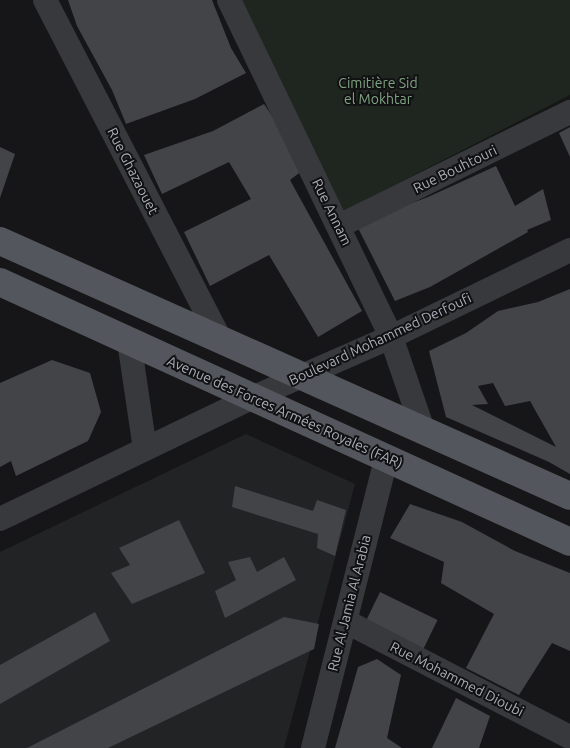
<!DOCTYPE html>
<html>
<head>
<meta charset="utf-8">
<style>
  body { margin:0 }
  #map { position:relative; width:570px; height:748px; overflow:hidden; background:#161618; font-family:Ubuntu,sans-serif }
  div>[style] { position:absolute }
  .built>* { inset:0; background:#222325 }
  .green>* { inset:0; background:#1e261f }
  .building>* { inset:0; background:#434448; transform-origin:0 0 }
  .minor>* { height:24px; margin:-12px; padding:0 12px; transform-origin:12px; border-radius:12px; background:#37393d }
  .major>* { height:28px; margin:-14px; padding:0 14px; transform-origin:14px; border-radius:14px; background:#53565c }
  span { translate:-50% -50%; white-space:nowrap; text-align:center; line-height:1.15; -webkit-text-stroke:4px #111113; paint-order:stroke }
  .park-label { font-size:14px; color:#80a381 }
  .street-label { font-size:14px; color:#a9aeb8 }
</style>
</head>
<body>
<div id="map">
  <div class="built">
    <i style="clip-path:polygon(246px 434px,355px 484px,284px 748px,0 748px,0 552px)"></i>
  </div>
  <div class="green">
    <i style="clip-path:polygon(228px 0,570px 0,570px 95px,336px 215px)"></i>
  </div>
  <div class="building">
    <i style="clip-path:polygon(68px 0,212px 0,231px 48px,246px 73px,195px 99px,126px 124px,112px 90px,77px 26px)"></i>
    <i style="clip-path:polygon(264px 104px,284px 134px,303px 170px,290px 180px,362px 311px,318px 337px,269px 255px,210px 286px,184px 232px,251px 199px,229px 162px,162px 194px,144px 155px,213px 131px)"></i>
    <i style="clip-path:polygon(570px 127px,570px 157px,559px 133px)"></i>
    <i style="clip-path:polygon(0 147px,15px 154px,0 198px)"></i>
    <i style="clip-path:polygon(496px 166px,515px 206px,543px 189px,551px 220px,527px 230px,528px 232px,430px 287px,395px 301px,356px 224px,428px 197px)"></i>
    <i style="clip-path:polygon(evenodd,570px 289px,570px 474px,549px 462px,446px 417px,429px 351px,466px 333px,498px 311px,538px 302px,570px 289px,493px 383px,505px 406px,530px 401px,556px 447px,472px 405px,488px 404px,478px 386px,493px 383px)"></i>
    <i style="clip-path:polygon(52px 360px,90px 373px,101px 412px,88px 441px,16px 476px,11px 461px,0 467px,0 383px)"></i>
    <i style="clip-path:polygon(235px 486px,313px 511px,317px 500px,346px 510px,335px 556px,317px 548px,318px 534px,232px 507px)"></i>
    <i style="clip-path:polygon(410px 504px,462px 522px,515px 551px,570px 573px,570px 651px,552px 643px,519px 695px,466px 668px,494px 614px,441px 583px,444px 562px,390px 538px)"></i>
    <i style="clip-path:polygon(179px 520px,205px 573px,132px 604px,111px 573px,130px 565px,119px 548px)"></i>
    <i style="clip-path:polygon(250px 557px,257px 572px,284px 557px,296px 580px,225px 618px,215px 591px,236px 580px,228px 562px)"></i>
    <i style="left:380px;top:592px;width:64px;height:35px;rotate:26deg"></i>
    <i style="clip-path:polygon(95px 612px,110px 641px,0 704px,0 665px)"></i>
    <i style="clip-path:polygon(284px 617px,319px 624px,314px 649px,108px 748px,27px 748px)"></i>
    <i style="clip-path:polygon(377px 659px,401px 675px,387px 738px,402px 748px,335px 748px,358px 667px)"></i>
    <i style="clip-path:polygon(456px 698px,490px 716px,479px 748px,432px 748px)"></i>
  </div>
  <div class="minor">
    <i style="left:45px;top:0;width:384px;rotate:62.7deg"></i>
    <i style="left:229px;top:0;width:374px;rotate:64.3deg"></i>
    <i style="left:391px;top:337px;width:98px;rotate:71deg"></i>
    <i style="left:339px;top:226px;width:258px;rotate:-26.3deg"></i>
    <i style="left:129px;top:341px;width:109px;rotate:81.6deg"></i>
    <i style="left:0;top:519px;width:282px;rotate:-25.7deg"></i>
    <i style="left:254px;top:397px;width:150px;rotate:-23.7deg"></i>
    <i style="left:391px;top:337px;width:199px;rotate:-25.9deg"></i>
    <i style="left:345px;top:621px;width:253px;rotate:27.3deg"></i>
    <i style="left:313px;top:748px;width:298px;rotate:-75.8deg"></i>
  </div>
  <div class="major">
    <i style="left:0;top:241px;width:624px;rotate:24.1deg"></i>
    <i style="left:0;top:282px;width:626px;rotate:24.52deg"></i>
  </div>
  <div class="park-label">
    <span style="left:378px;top:91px">Cimitière Sid<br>el Mokhtar</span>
  </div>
  <div class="street-label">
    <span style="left:455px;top:169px;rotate:-26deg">Rue Bouhtouri</span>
    <span style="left:133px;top:171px;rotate:63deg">Rue Ghazaouet</span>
    <span style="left:332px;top:212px;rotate:64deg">Rue Annam</span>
    <span style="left:380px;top:339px;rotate:-25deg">Boulevard Mohammed Derfoufi</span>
    <span style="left:285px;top:412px;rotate:24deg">Avenue des Forces Armées Royales (FAR)</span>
    <span style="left:349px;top:603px;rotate:-76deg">Rue Al Jamia Al Arabia</span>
    <span style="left:457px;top:679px;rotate:27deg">Rue Mohammed Dioubi</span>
  </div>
</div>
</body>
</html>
